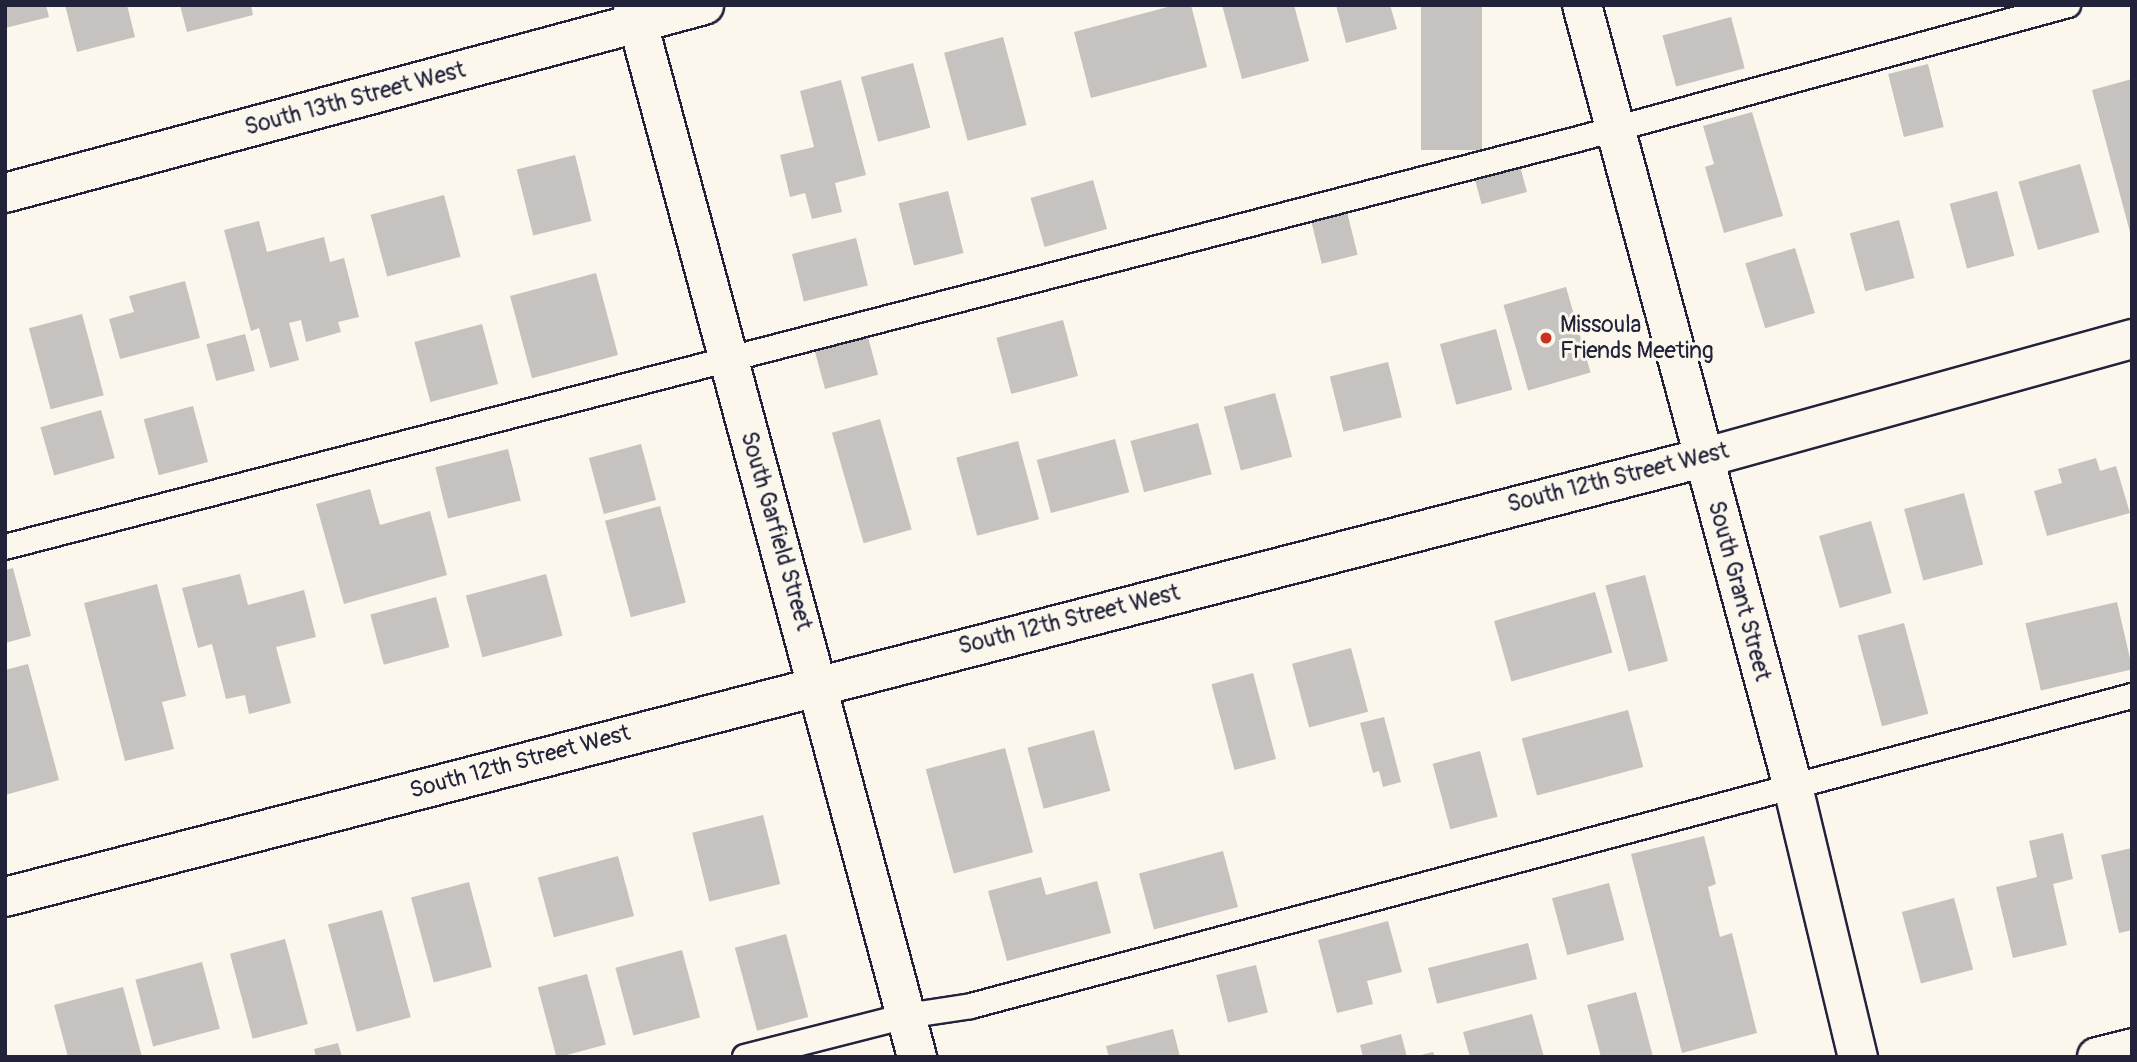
<!DOCTYPE html>
<html>
<head>
<meta charset="utf-8">
<style>
  body { margin:0 }
  #map { position:relative; width:2137px; height:1062px; overflow:hidden; background:#fbf7ec; font-family:Pangolin,sans-serif }
  div>[style] { position:absolute }
  .building>* { inset:0; background:#c6c2c0; transform-origin:0 0 }
  .roads { filter:drop-shadow(2px 0 #22223b) drop-shadow(-2px 0 #22223b) drop-shadow(0 2px #22223b) drop-shadow(0 -2px #22223b) }
  .lane>* { height:24px; margin:-12px; padding:0 12px; transform-origin:12px; border-radius:12px; background:#fbf7ec }
  .street>* { height:38px; margin:-19px; padding:0 19px; transform-origin:19px; border-radius:19px; background:#fbf7ec }
  .dots>* { width:19px; height:19px; translate:-50% -50%; box-sizing:border-box; border:4px solid #fbf7ec; border-radius:50% }
  span { translate:-50% -50%; white-space:nowrap; text-align:center; line-height:1.15; -webkit-text-stroke:6px #fbf7ec; paint-order:stroke }
  .street-label { font-size:23px; color:#22223b }
  .poi-label { font-size:23px; color:#22223b }
  .left { translate:0 -50%; text-align:left }
  .frame { position:absolute; inset:0; border:7px solid #22223b; pointer-events:none }
</style>
</head>
<body>
<div id="map">
  <div class="building">
    <i style="clip-path:polygon(5px 5px,46px 5px,49px 17px,5px 28px)"></i>
    <i style="clip-path:polygon(65px 5px,127px 5px,135px 37px,77px 52px)"></i>
    <i style="clip-path:polygon(180px 5px,251px 5px,253px 15px,187px 32px)"></i>
    <i style="clip-path:polygon(1175px 5px,1191px 5px,1207px 67px,1091px 98px,1074px 32px)"></i>
    <i style="clip-path:polygon(1222px 5px,1294px 5px,1309px 61px,1242px 79px)"></i>
    <i style="clip-path:polygon(1336px 5px,1390px 5px,1397px 29px,1346px 43px)"></i>
    <i style="left:1421px;top:5px;width:61px;height:145px"></i>
    <i style="left:1731px;top:17px;width:53px;height:71px;rotate:75deg"></i>
    <i style="left:1003px;top:37px;width:91px;height:61px;rotate:75deg"></i>
    <i style="left:913px;top:63px;width:67px;height:54px;rotate:75deg"></i>
    <i style="left:1928px;top:64px;width:65px;height:41px;rotate:76deg"></i>
    <i style="clip-path:polygon(2132px 79px,2132px 235px,2131px 236px,2092px 90px)"></i>
    <i style="clip-path:polygon(841px 80px,866px 175px,835px 183px,842px 212px,812px 219px,805px 193px,790px 197px,780px 155px,814px 147px,800px 91px)"></i>
    <i style="clip-path:polygon(1752px 112px,1783px 216px,1724px 233px,1705px 167px,1714px 164px,1703px 126px)"></i>
    <i style="left:575px;top:155px;width:68px;height:60px;rotate:76deg"></i>
    <i style="left:2080px;top:164px;width:71px;height:64px;rotate:74deg"></i>
    <i style="left:1520px;top:166px;width:27px;height:47px;rotate:75deg"></i>
    <i style="left:1093px;top:180px;width:51px;height:65px;rotate:74deg"></i>
    <i style="left:948px;top:191px;width:64px;height:51px;rotate:76deg"></i>
    <i style="left:1997px;top:191px;width:67px;height:49px;rotate:75deg"></i>
    <i style="left:444px;top:195px;width:64px;height:76px;rotate:75deg"></i>
    <i style="left:1347px;top:212px;width:44px;height:37px;rotate:76deg"></i>
    <i style="left:1899px;top:220px;width:60px;height:51px;rotate:75deg"></i>
    <i style="clip-path:polygon(259px 221px,267px 252px,324px 237px,330px 262px,344px 258px,359px 317px,338px 322px,341px 332px,306px 342px,301px 320px,289px 323px,299px 360px,270px 368px,259px 328px,251px 331px,224px 230px)"></i>
    <i style="left:856px;top:238px;width:49px;height:66px;rotate:76deg"></i>
    <i style="left:1795px;top:248px;width:68px;height:52px;rotate:73deg"></i>
    <i style="left:596px;top:273px;width:85px;height:89px;rotate:75deg"></i>
    <i style="clip-path:polygon(185px 281px,200px 338px,120px 359px,109px 319px,134px 312px,129px 296px)"></i>
    <i style="left:1566px;top:287px;width:89px;height:65px;rotate:74deg"></i>
    <i style="left:82px;top:314px;width:84px;height:55px;rotate:75deg"></i>
    <i style="left:1063px;top:320px;width:58px;height:69px;rotate:75deg"></i>
    <i style="left:482px;top:324px;width:62px;height:70px;rotate:75deg"></i>
    <i style="left:1496px;top:329px;width:63px;height:58px;rotate:75deg"></i>
    <i style="left:245px;top:334px;width:38px;height:40px;rotate:75deg"></i>
    <i style="left:868px;top:337px;width:39px;height:55px;rotate:75deg"></i>
    <i style="left:1388px;top:362px;width:57px;height:60px;rotate:76deg"></i>
    <i style="left:1275px;top:393px;width:66px;height:53px;rotate:75deg"></i>
    <i style="left:193px;top:406px;width:58px;height:51px;rotate:75deg"></i>
    <i style="left:101px;top:410px;width:50px;height:63px;rotate:74deg"></i>
    <i style="left:880px;top:419px;width:115px;height:50px;rotate:74deg"></i>
    <i style="left:1198px;top:423px;width:53px;height:70px;rotate:75deg"></i>
    <i style="left:1115px;top:439px;width:55px;height:81px;rotate:75deg"></i>
    <i style="left:1018px;top:441px;width:81px;height:64px;rotate:75deg"></i>
    <i style="left:641px;top:444px;width:58px;height:54px;rotate:75deg"></i>
    <i style="left:508px;top:449px;width:53px;height:75px;rotate:76deg"></i>
    <i style="clip-path:polygon(2096px 458px,2100px 471px,2116px 466px,2130px 513px,2047px 536px,2034px 491px,2062px 483px,2058px 469px)"></i>
    <i style="clip-path:polygon(370px 489px,380px 525px,430px 511px,447px 575px,344px 604px,316px 504px)"></i>
    <i style="left:1964px;top:493px;width:74px;height:62px;rotate:75deg"></i>
    <i style="left:660px;top:506px;width:100px;height:57px;rotate:75deg"></i>
    <i style="left:1871px;top:521px;width:75px;height:54px;rotate:74deg"></i>
    <i style="clip-path:polygon(13px 568px,31px 636px,5px 643px,5px 570px)"></i>
    <i style="clip-path:polygon(240px 574px,248px 605px,304px 590px,316px 637px,276px 647px,291px 703px,249px 714px,245px 695px,226px 699px,212px 644px,198px 648px,182px 588px)"></i>
    <i style="left:546px;top:574px;width:64px;height:83px;rotate:75deg"></i>
    <i style="left:1645px;top:575px;width:89px;height:41px;rotate:75deg"></i>
    <i style="clip-path:polygon(157px 584px,186px 696px,162px 702px,174px 749px,125px 761px,84px 603px)"></i>
    <i style="left:1595px;top:592px;width:63px;height:105px;rotate:74deg"></i>
    <i style="left:436px;top:597px;width:52px;height:68px;rotate:75deg"></i>
    <i style="left:2117px;top:602px;width:69px;height:94px;rotate:77deg"></i>
    <i style="left:1904px;top:623px;width:94px;height:48px;rotate:75deg"></i>
    <i style="left:1351px;top:648px;width:66px;height:61px;rotate:75deg"></i>
    <i style="clip-path:polygon(28px 664px,59px 780px,5px 795px,5px 670px)"></i>
    <i style="left:1253px;top:673px;width:89px;height:43px;rotate:75deg"></i>
    <i style="left:1628px;top:710px;width:59px;height:110px;rotate:75deg"></i>
    <i style="clip-path:polygon(1384px 717px,1401px 782px,1383px 787px,1379px 771px,1373px 773px,1360px 723px)"></i>
    <i style="left:1094px;top:730px;width:63px;height:69px;rotate:75deg"></i>
    <i style="left:1005px;top:748px;width:108px;height:82px;rotate:75deg"></i>
    <i style="left:1480px;top:751px;width:68px;height:49px;rotate:75deg"></i>
    <i style="left:763px;top:815px;width:71px;height:73px;rotate:76deg"></i>
    <i style="clip-path:polygon(2063px 833px,2073px 879px,2053px 884px,2067px 945px,2013px 958px,1996px 887px,2037px 877px,2029px 841px)"></i>
    <i style="clip-path:polygon(1704px 836px,1716px 884px,1708px 887px,1720px 937px,1732px 933px,1757px 1033px,1682px 1053px,1631px 854px)"></i>
    <i style="clip-path:polygon(2132px 848px,2132px 930px,2119px 933px,2101px 855px)"></i>
    <i style="left:1223px;top:851px;width:58px;height:87px;rotate:75deg"></i>
    <i style="left:618px;top:856px;width:62px;height:83px;rotate:75deg"></i>
    <i style="clip-path:polygon(1041px 877px,1046px 895px,1097px 881px,1111px 933px,1007px 961px,988px 891px)"></i>
    <i style="left:469px;top:882px;width:88px;height:60px;rotate:75deg"></i>
    <i style="left:1609px;top:883px;width:59px;height:59px;rotate:75deg"></i>
    <i style="left:1954px;top:898px;width:74px;height:54px;rotate:75deg"></i>
    <i style="left:382px;top:910px;width:111px;height:56px;rotate:75deg"></i>
    <i style="clip-path:polygon(1388px 921px,1402px 972px,1367px 981px,1373px 1004px,1337px 1013px,1318px 940px)"></i>
    <i style="left:786px;top:934px;width:86px;height:53px;rotate:75deg"></i>
    <i style="left:285px;top:939px;width:88px;height:57px;rotate:75deg"></i>
    <i style="left:1528px;top:943px;width:37px;height:103px;rotate:76deg"></i>
    <i style="left:682px;top:950px;width:70px;height:69px;rotate:75deg"></i>
    <i style="left:202px;top:962px;width:69px;height:69px;rotate:75deg"></i>
    <i style="left:1256px;top:965px;width:49px;height:41px;rotate:76deg"></i>
    <i style="left:587px;top:974px;width:73px;height:51px;rotate:75deg"></i>
    <i style="clip-path:polygon(123px 987px,142px 1057px,68px 1057px,54px 1005px)"></i>
    <i style="clip-path:polygon(1636px 992px,1653px 1057px,1601px 1057px,1587px 1005px)"></i>
    <i style="clip-path:polygon(1532px 1014px,1544px 1057px,1470px 1057px,1463px 1032px)"></i>
    <i style="clip-path:polygon(1173px 1029px,1180px 1057px,1109px 1057px,1106px 1046px)"></i>
    <i style="clip-path:polygon(1401px 1034px,1407px 1057px,1363px 1057px,1360px 1045px)"></i>
    <i style="clip-path:polygon(338px 1043px,342px 1057px,316px 1057px,314px 1049px)"></i>
    <i style="clip-path:polygon(1433px 1052px,1435px 1057px,1417px 1057px,1417px 1056px)"></i>
  </div>
  <div class="roads">
    <div class="lane">
      <i style="left:5px;top:547px;width:1629px;rotate:-14.54deg"></i>
      <i style="left:1582px;top:138px;width:504px;rotate:-15.3deg"></i>
      <i style="left:745px;top:1057px;width:166px;rotate:-14.3deg"></i>
      <i style="left:906px;top:1016px;width:66px;rotate:-8.7deg"></i>
      <i style="left:971px;top:1006px;width:1202px;rotate:-14.95deg"></i>
    </div>
    <div class="street">
      <i style="left:633px;top:5px;width:1090px;rotate:74.89deg"></i>
      <i style="left:1582px;top:5px;width:810px;rotate:74.9deg"></i>
      <i style="left:1793px;top:787px;width:278px;rotate:76.5deg"></i>
      <i style="left:5px;top:193px;width:724px;rotate:-15.05deg"></i>
      <i style="left:5px;top:897px;width:1754px;rotate:-14.5deg"></i>
      <i style="left:1703px;top:458px;width:445px;rotate:-15.5deg"></i>
      <i style="left:2097px;top:1057px;width:36px;rotate:-14deg"></i>
    </div>
  </div>
  <div class="dots">
    <i style="left:1546px;top:338px;background:#c8321e"></i>
  </div>
  <div class="street-label">
    <span style="left:355px;top:99px;rotate:-15deg">South 13th Street West</span>
    <span style="left:1618px;top:478px;rotate:-14deg">South 12th Street West</span>
    <span style="left:776px;top:531px;rotate:74deg">South Garfield Street</span>
    <span style="left:1739px;top:591px;rotate:75deg">South Grant Street</span>
    <span style="left:1069px;top:620px;rotate:-14deg">South 12th Street West</span>
    <span style="left:520px;top:762px;rotate:-15deg">South 12th Street West</span>
  </div>
  <div class="poi-label">
    <span class="left" style="left:1560px;top:338px">Missoula<br>Friends Meeting</span>
  </div>
  <div class="frame"></div>
</div>
</body>
</html>
